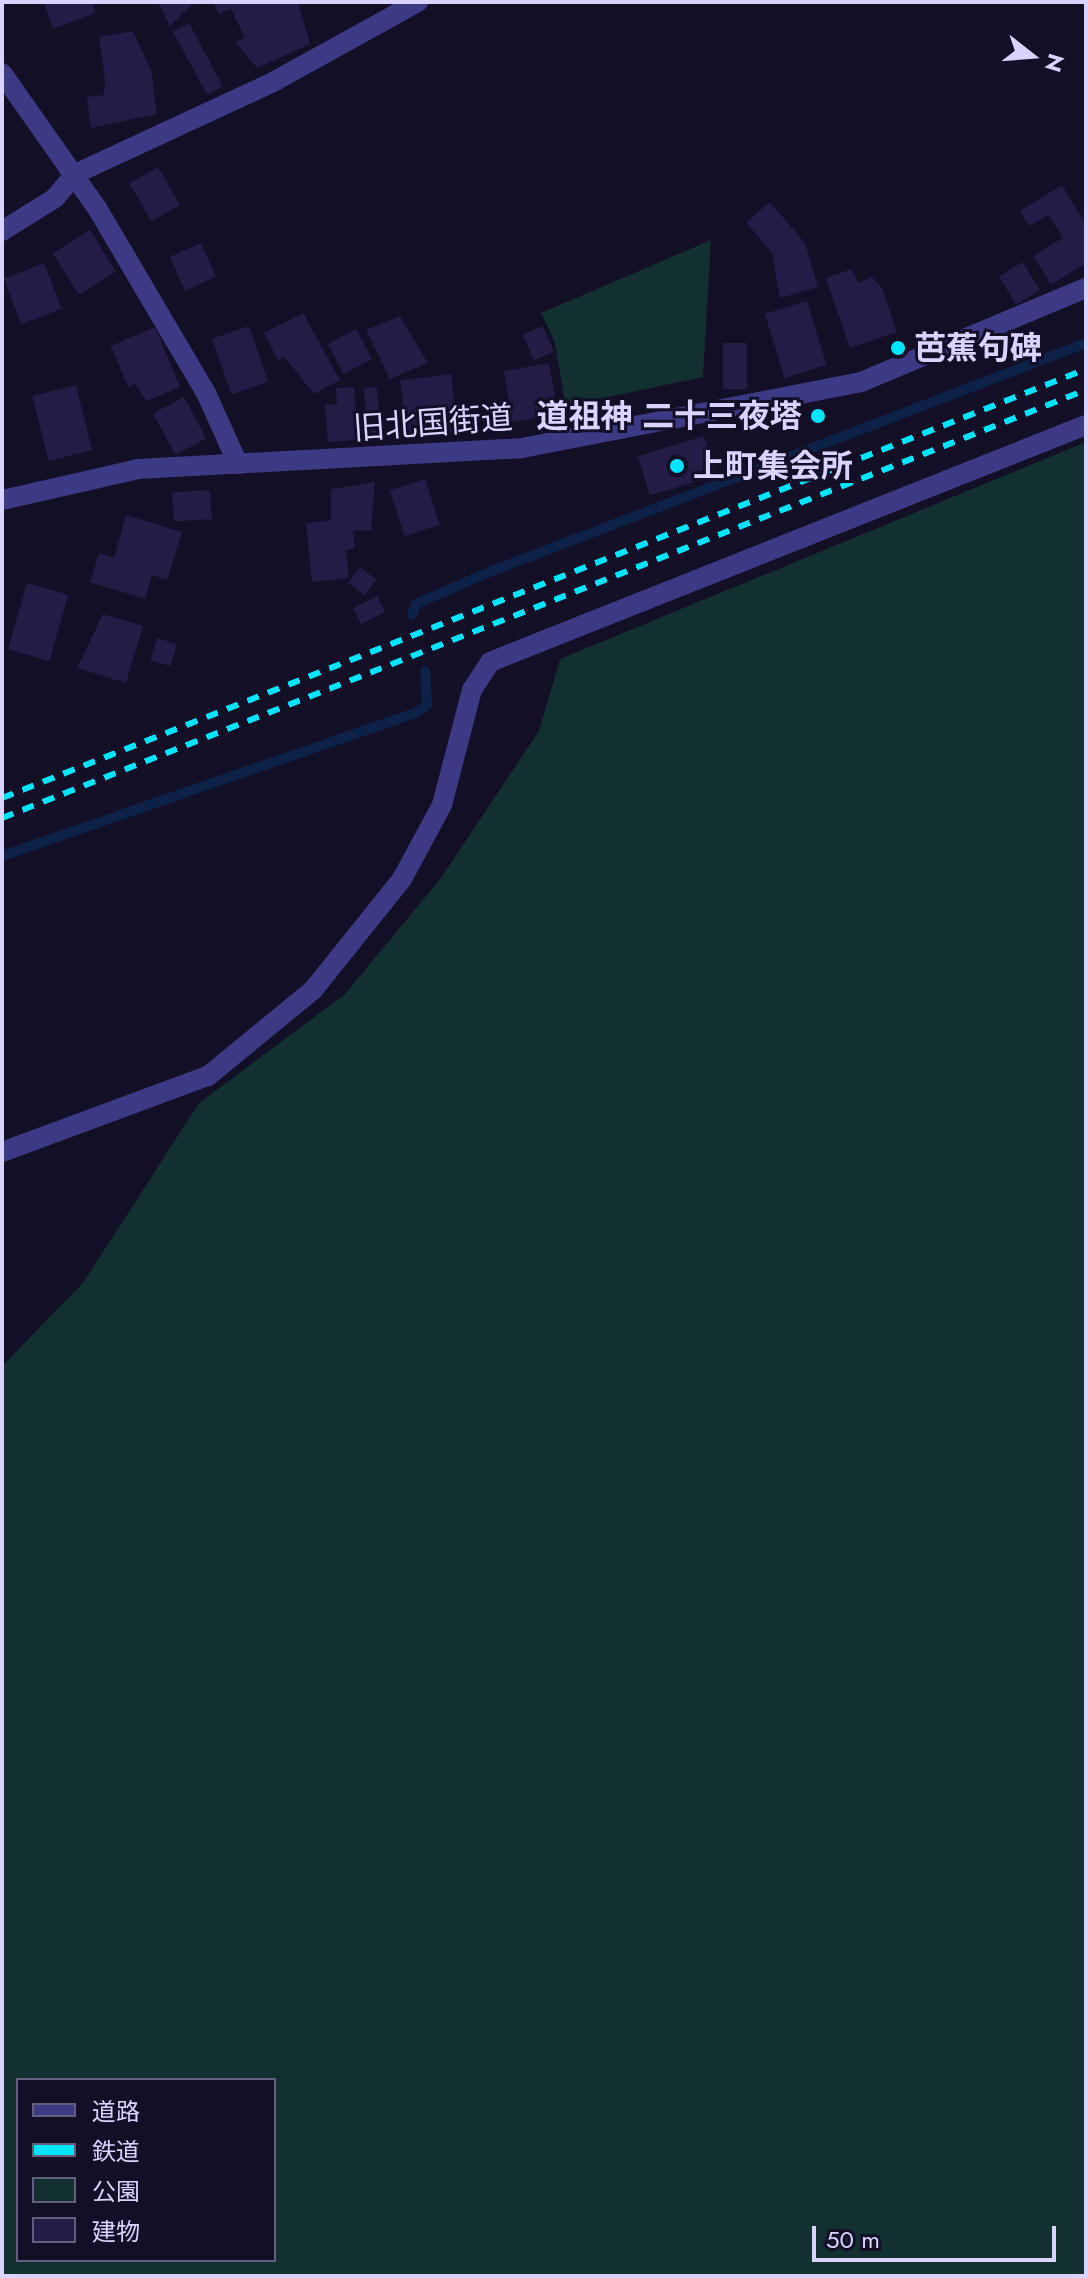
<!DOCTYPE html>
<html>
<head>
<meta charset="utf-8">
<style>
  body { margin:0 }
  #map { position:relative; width:1088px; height:2278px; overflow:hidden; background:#130f26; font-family:Jost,"Noto Sans JP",sans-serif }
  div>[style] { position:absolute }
  .green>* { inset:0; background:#12302f }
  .stream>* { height:10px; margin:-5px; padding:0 5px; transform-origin:5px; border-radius:5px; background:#0c2248 }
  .building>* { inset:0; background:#241b47; transform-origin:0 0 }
  .minor>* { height:20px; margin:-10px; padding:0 10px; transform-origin:10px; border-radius:10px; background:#3d3a85 }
  .rail>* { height:6px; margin-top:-3px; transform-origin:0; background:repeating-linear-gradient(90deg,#00e5ff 0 12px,transparent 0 22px) }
  .dots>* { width:22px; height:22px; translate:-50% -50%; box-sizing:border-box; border:4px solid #130f26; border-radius:50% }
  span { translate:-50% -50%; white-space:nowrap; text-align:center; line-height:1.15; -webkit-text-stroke:6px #130f26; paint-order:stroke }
  .poi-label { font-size:32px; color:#d9d4ff; font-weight:700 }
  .left { translate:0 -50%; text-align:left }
  .right { translate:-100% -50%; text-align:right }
  .street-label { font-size:32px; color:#d9d4ff }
  .frame { position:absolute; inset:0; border:4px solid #d9d4ff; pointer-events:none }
  .legend { position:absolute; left:16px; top:2078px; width:260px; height:184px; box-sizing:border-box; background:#130f26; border:2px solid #625e7d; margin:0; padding:10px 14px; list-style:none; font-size:24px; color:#d9d4ff }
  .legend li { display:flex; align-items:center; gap:16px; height:40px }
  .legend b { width:40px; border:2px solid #625e7d }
  .north { position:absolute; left:992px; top:16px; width:80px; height:80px; -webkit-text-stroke:6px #130f26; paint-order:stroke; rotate:107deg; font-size:22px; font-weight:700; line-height:32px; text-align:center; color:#d9d4ff }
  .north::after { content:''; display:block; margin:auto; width:28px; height:36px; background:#d9d4ff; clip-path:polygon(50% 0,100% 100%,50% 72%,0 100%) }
  .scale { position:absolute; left:812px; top:2226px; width:244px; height:36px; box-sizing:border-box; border:4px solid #d9d4ff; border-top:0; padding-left:10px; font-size:24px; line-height:28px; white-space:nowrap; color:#d9d4ff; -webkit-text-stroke:6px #130f26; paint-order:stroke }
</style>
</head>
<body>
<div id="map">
  <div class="green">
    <i style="clip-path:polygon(711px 240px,703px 377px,566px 406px,554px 340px,541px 313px)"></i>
    <i style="clip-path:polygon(evenodd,1086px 442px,1086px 2276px,2px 2276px,2px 1366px,83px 1283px,199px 1103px,345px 994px,441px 878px,539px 731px,560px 659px,1086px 442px,18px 2080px,274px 2080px,274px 2260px,18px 2260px,18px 2080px)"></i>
  </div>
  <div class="stream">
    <i style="left:412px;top:615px;width:12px;rotate:-70deg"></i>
    <i style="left:416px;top:604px;width:77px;rotate:-23.6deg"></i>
    <i style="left:487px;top:573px;width:642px;rotate:-21.01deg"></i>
    <i style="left:2px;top:856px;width:438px;rotate:-19.1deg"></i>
    <i style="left:416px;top:713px;width:14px;rotate:-36deg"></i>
    <i style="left:427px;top:705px;width:34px;rotate:-93deg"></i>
  </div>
  <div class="building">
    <i style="clip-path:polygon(44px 2px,92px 2px,96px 13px,53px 29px)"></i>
    <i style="clip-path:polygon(158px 2px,195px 2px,170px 26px)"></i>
    <i style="clip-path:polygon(213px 2px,298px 2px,310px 44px,257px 68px,235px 42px,245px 38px,231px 9px,219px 14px)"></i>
    <i style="left:189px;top:23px;width:72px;height:18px;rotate:62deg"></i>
    <i style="clip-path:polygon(133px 31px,151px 70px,157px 114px,91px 128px,87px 97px,104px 95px,105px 80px,99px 37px)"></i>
    <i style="left:158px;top:167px;width:44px;height:33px;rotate:60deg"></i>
    <i style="clip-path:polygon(1062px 185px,1086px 225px,1086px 263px,1051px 285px,1033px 256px,1063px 238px,1048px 215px,1029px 226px,1020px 211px)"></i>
    <i style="clip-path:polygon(770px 202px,805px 243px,818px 287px,780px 298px,772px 253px,746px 222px)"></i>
    <i style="left:90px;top:230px;width:49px;height:44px;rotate:58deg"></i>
    <i style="left:201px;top:243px;width:37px;height:34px;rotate:66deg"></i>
    <i style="left:1023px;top:262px;width:33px;height:28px;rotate:59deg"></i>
    <i style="left:44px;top:263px;width:49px;height:43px;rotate:69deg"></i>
    <i style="clip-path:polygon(852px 269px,858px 283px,872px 277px,882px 288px,897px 332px,850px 348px,826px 278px)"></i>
    <i style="left:807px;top:301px;width:67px;height:44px;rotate:73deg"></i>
    <i style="clip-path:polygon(303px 313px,340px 380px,314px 394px,284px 357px,278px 360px,264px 333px)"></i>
    <i style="clip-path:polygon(400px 316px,428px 363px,390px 379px,366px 330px)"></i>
    <i style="left:249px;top:326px;width:59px;height:39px;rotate:71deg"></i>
    <i style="left:543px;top:326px;width:28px;height:22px;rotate:67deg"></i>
    <i style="clip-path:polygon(155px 327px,180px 387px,147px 401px,135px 384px,128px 387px,111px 346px)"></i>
    <i style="left:356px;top:329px;width:34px;height:32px;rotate:62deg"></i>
    <i style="left:723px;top:343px;width:24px;height:46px"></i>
    <i style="left:549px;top:363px;width:52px;height:46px;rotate:80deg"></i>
    <i style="left:451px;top:374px;width:58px;height:51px;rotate:83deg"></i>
    <i style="left:76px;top:385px;width:67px;height:45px;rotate:76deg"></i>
    <i style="clip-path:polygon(354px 387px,358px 440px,328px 442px,325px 405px,337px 404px,336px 388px)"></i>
    <i style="left:377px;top:387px;width:28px;height:13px;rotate:86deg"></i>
    <i style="left:184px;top:397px;width:47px;height:35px;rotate:62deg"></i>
    <i style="left:377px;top:421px;width:17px;height:10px;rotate:87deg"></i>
    <i style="left:704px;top:436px;width:41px;height:69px;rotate:73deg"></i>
    <i style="left:425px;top:479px;width:48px;height:37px;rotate:72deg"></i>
    <i style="clip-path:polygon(375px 482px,371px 530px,353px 531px,355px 549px,346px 550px,349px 578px,312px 582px,306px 523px,331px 520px,331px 489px)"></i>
    <i style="left:210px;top:490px;width:29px;height:38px;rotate:86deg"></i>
    <i style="clip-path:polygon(126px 515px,182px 532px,167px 580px,152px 575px,145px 599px,90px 582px,99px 553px,114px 558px)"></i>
    <i style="left:360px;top:567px;width:21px;height:20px;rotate:37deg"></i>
    <i style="left:27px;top:583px;width:43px;height:69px;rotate:16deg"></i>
    <i style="left:377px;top:596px;width:18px;height:27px;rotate:63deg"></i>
    <i style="clip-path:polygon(103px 614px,143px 626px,126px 683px,77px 668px)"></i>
    <i style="left:157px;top:638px;width:21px;height:23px;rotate:17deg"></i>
  </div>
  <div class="minor">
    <i style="left:2px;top:73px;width:165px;rotate:54.9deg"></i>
    <i style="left:97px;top:208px;width:215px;rotate:59.5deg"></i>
    <i style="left:206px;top:393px;width:78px;rotate:65.7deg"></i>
    <i style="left:2px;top:231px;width:62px;rotate:-31.9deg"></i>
    <i style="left:55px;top:198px;width:31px;rotate:-50deg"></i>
    <i style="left:75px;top:174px;width:218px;rotate:-24.9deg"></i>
    <i style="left:273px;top:82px;width:166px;rotate:-28.9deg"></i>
    <i style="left:2px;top:500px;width:139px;rotate:-12.8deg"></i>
    <i style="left:138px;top:469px;width:385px;rotate:-3.1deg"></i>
    <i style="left:522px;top:448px;width:345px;rotate:-11deg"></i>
    <i style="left:861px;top:382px;width:244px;rotate:-22.7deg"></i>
    <i style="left:2px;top:1152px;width:220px;rotate:-20.3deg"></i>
    <i style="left:208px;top:1076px;width:136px;rotate:-39.3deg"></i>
    <i style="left:313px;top:990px;width:142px;rotate:-51.3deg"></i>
    <i style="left:402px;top:879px;width:84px;rotate:-61.6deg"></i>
    <i style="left:442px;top:805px;width:119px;rotate:-75.4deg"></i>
    <i style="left:472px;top:690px;width:33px;rotate:-57deg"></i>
    <i style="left:490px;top:662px;width:641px;rotate:-21.69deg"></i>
  </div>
  <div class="rail">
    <i style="left:2px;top:798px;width:1166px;rotate:-21.59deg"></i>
    <i style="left:2px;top:818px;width:1165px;rotate:-21.55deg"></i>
  </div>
  <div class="dots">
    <i style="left:898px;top:348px;background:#00e5ff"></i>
    <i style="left:818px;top:416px;background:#00e5ff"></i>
    <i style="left:677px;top:466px;background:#00e5ff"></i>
  </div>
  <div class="poi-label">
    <span class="left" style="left:914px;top:348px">芭蕉句碑</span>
    <span class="right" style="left:802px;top:416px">道祖神 二十三夜塔</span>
    <span class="left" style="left:693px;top:466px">上町集会所</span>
  </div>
  <div class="street-label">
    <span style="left:433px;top:423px;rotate:-4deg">旧北国街道</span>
  </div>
  <div class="frame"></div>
  <ul class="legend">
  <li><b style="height:10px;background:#3d3a85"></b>道路</li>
  <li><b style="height:10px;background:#00e5ff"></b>鉄道</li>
  <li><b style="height:22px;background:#12302f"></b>公園</li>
  <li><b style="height:22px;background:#241b47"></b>建物</li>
  </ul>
  <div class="north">N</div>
  <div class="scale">50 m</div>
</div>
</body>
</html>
